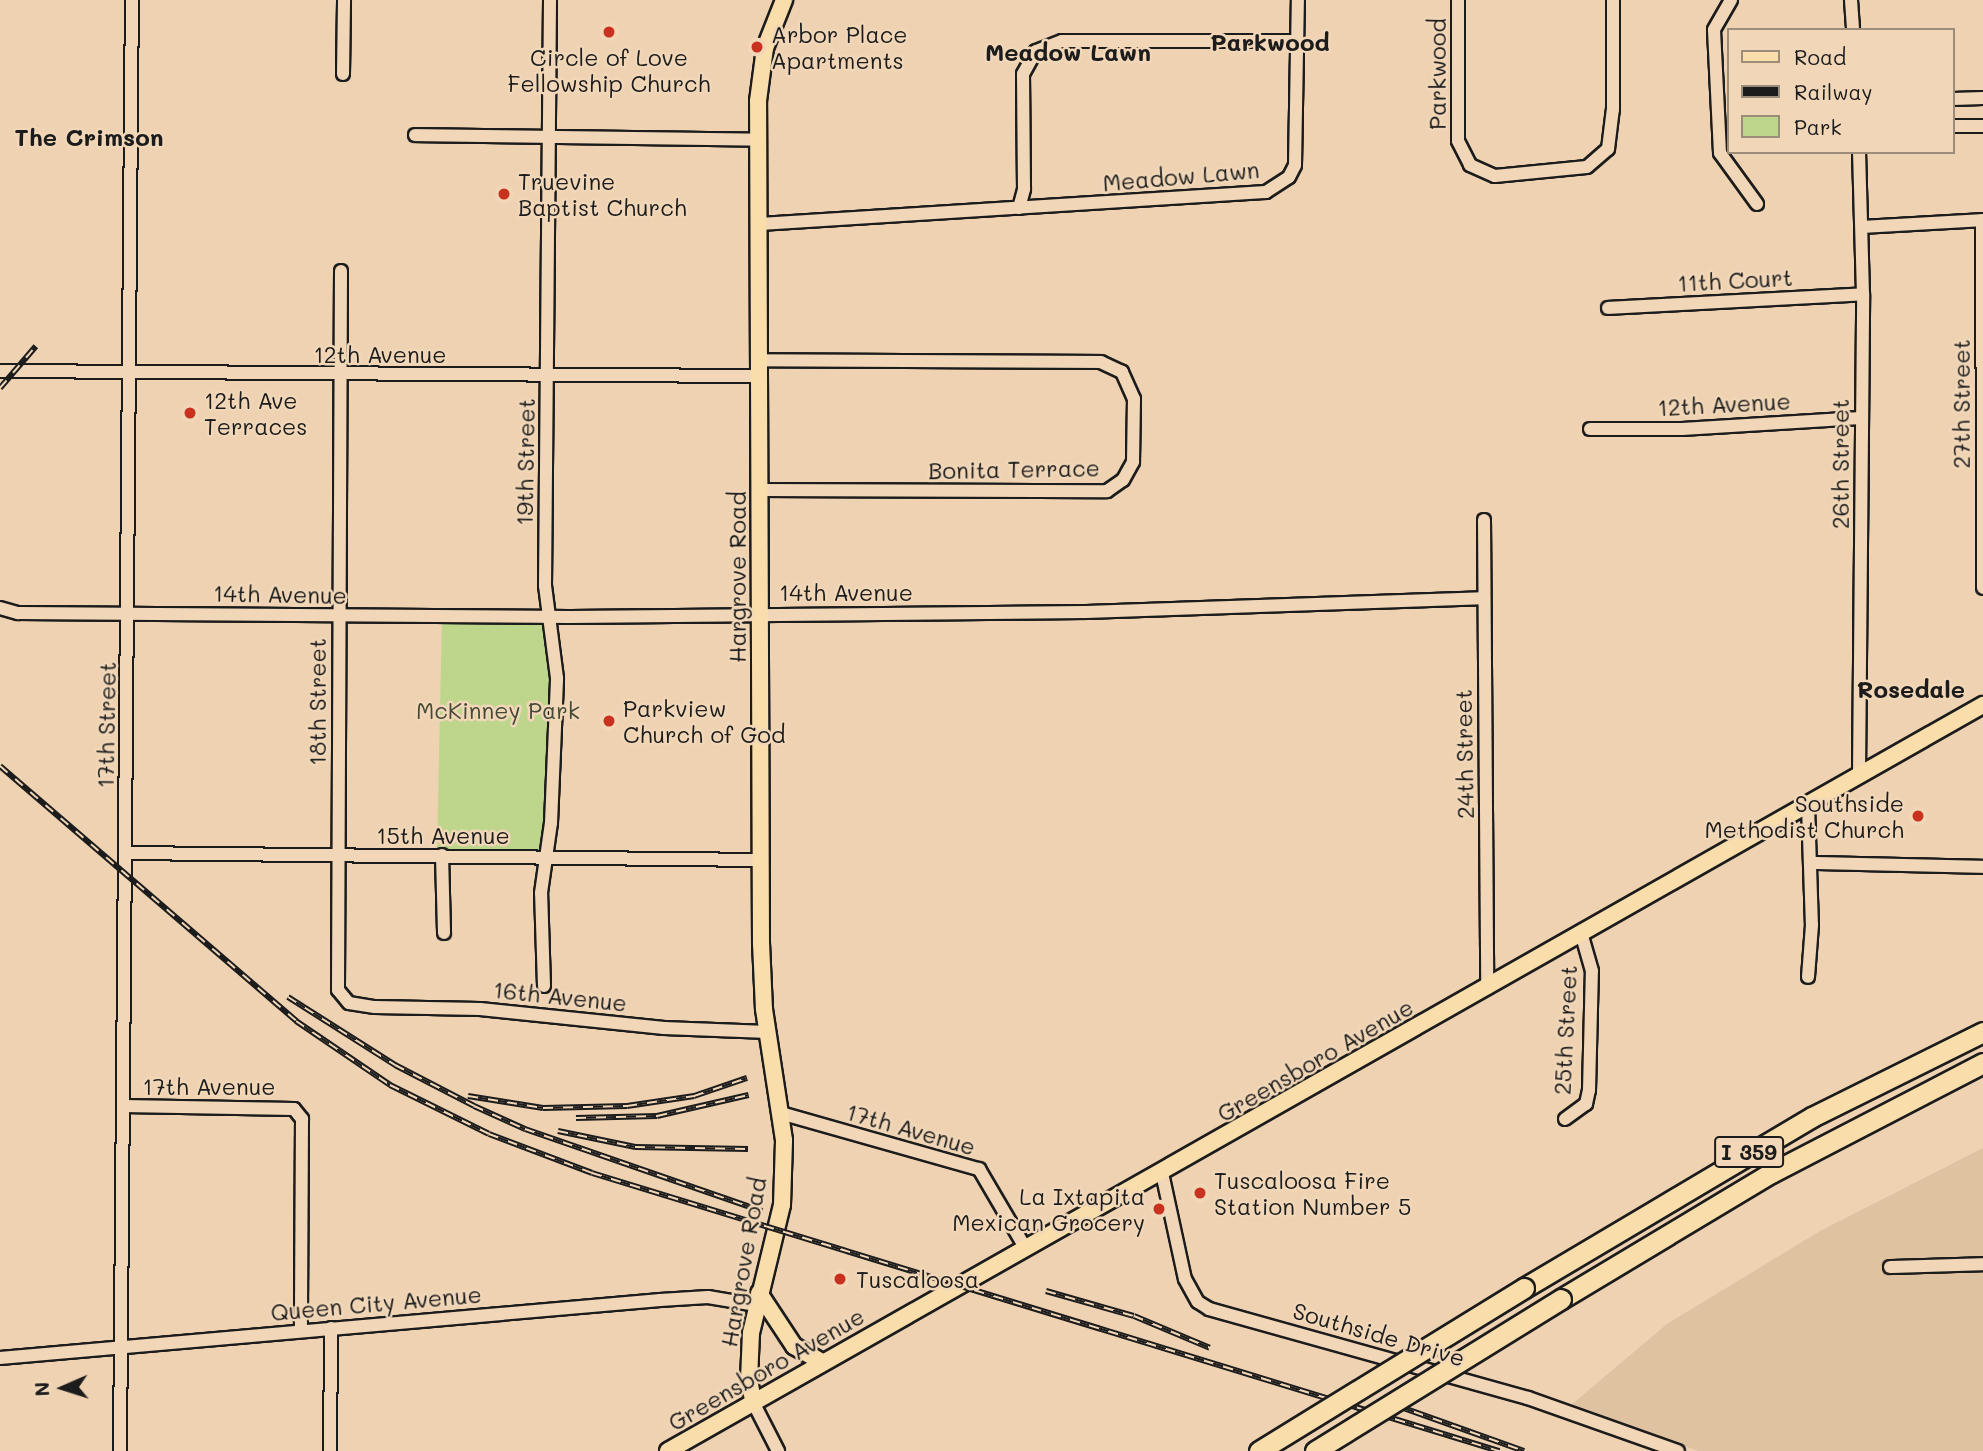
<!DOCTYPE html>
<html>
<head>
<meta charset="utf-8">
<style>
  body { margin:0 }
  #map { position:relative; width:1983px; height:1451px; overflow:hidden; background:#eed2b1; font-family:Mali,sans-serif }
  div>[style] { position:absolute }
  .built>* { inset:0; background:#dfc3a1 }
  .green>* { inset:0; background:#bed58c }
  .roads { filter:drop-shadow(2px 0 #1c1c1c) drop-shadow(-2px 0 #1c1c1c) drop-shadow(0 2px #1c1c1c) drop-shadow(0 -2px #1c1c1c) }
  .minor>* { height:12px; margin:-6px; padding:0 6px; transform-origin:6px; border-radius:6px; background:#f1d7b8 }
  .major>* { height:16px; margin:-8px; padding:0 8px; transform-origin:8px; border-radius:8px; background:#f9deab }
  .highway>* { height:19px; margin:-9.5px; padding:0 9.5px; transform-origin:9.5px; border-radius:9.5px; background:#f9deab }
  .rail>* { height:6px; margin-top:-3px; transform-origin:0; background:repeating-linear-gradient(90deg,#f1d7b8 0 10px,#1c1c1c 0 20px); box-sizing:border-box; border-block:2px solid #1c1c1c }
  .bridges { filter:drop-shadow(2px 0 #1c1c1c) drop-shadow(-2px 0 #1c1c1c) drop-shadow(0 2px #1c1c1c) drop-shadow(0 -2px #1c1c1c) }
  .highway-bridge>* { height:19px; margin:-9.5px; padding:0 9.5px; transform-origin:9.5px; border-radius:9.5px; background:#f9deab }
  .dots>* { width:19px; height:19px; translate:-50% -50%; box-sizing:border-box; border:4px solid #f1d7b8; border-radius:50% }
  span { translate:-50% -50%; white-space:nowrap; text-align:center; line-height:1.15; -webkit-text-stroke:5px #f1d7b8; paint-order:stroke }
  .shield-label span { padding:2px 5px; background:#f1d7b8; border:2px solid; border-radius:5px; -webkit-text-stroke-width:0 }
  .shield-label { font-size:21px; color:#1c1c1c; font-weight:700 }
  .poi-label { font-size:23px; color:#1c1c1c }
  .left { translate:0 -50%; text-align:left }
  .right { translate:-100% -50%; text-align:right }
  .street-label { font-size:23px; color:#1c1c1c }
  .park-label { font-size:23px; color:#444a38 }
  .neighbourhood-label { font-size:24px; color:#1c1c1c; font-weight:700 }
  .legend { position:absolute; left:1727px; top:28px; width:228px; height:126px; box-sizing:border-box; background:#f1d7b8; border:2px solid #9c8c7a; margin:0; padding:9px 12px; list-style:none; font-size:21px; color:#1c1c1c }
  .legend li { display:flex; align-items:center; gap:14px; height:35px }
  .legend b { width:35px; border:2px solid #9c8c7a }
  .north { position:absolute; left:28px; top:1353px; width:70px; height:70px; -webkit-text-stroke:5px #f1d7b8; paint-order:stroke; rotate:267deg; font-size:19px; font-weight:700; line-height:28px; text-align:center; color:#1c1c1c }
  .north::after { content:''; display:block; margin:auto; width:24px; height:32px; background:#1c1c1c; clip-path:polygon(50% 0,100% 100%,50% 72%,0 100%) }
</style>
</head>
<body>
<div id="map">
  <div class="built">
    <i style="clip-path:polygon(1983px 1148px,1983px 1451px,1698px 1451px,1571px 1405px,1667px 1324px,1820px 1231px)"></i>
  </div>
  <div class="green">
    <i style="clip-path:polygon(442px 615px,551px 616px,555px 639px,547px 857px,437px 855px)"></i>
  </div>
  <div class="roads">
    <div class="minor">
      <i style="left:1458px;top:0;width:141px;rotate:90deg"></i>
      <i style="left:1458px;top:141px;width:27px;rotate:63deg"></i>
      <i style="left:1470px;top:165px;width:27px;rotate:24deg"></i>
      <i style="left:1495px;top:176px;width:92px;rotate:-5.6deg"></i>
      <i style="left:1587px;top:167px;width:28px;rotate:-41deg"></i>
      <i style="left:1608px;top:149px;width:39px;rotate:-83deg"></i>
      <i style="left:1613px;top:110px;width:110px;rotate:-90deg"></i>
      <i style="left:1731px;top:0;width:34px;rotate:120deg"></i>
      <i style="left:1714px;top:30px;width:123px;rotate:87.2deg"></i>
      <i style="left:1720px;top:153px;width:63px;rotate:54deg"></i>
      <i style="left:1851px;top:0;width:30px;rotate:86deg"></i>
      <i style="left:343px;top:74px;width:74px;rotate:-89.2deg"></i>
      <i style="left:1953px;top:99px;width:30px;rotate:-2deg"></i>
      <i style="left:1953px;top:126px;width:30px"></i>
      <i style="left:415px;top:135px;width:343px;rotate:0.8deg"></i>
      <i style="left:1019px;top:208px;width:20px;rotate:-75deg"></i>
      <i style="left:1024px;top:189px;width:115px;rotate:-90.5deg"></i>
      <i style="left:1023px;top:74px;width:26px;rotate:-61deg"></i>
      <i style="left:1036px;top:51px;width:28px;rotate:-21deg"></i>
      <i style="left:1062px;top:41px;width:235px"></i>
      <i style="left:1982px;top:220px;width:368px;rotate:89.8deg"></i>
      <i style="left:760px;top:224px;width:507px;rotate:-3.62deg"></i>
      <i style="left:1266px;top:192px;width:27px;rotate:-33deg"></i>
      <i style="left:1289px;top:177px;width:13px;rotate:-63deg"></i>
      <i style="left:1295px;top:165px;width:165px;rotate:-89deg"></i>
      <i style="left:1863px;top:227px;width:120px;rotate:-3.3deg"></i>
      <i style="left:341px;top:271px;width:719px;rotate:90.24deg"></i>
      <i style="left:338px;top:990px;width:17px;rotate:50deg"></i>
      <i style="left:349px;top:1003px;width:26px;rotate:9deg"></i>
      <i style="left:375px;top:1007px;width:105px;rotate:1.1deg"></i>
      <i style="left:480px;top:1009px;width:185px;rotate:5.9deg"></i>
      <i style="left:664px;top:1028px;width:104px;rotate:2.2deg"></i>
      <i style="left:1608px;top:308px;width:255px;rotate:-3.1deg"></i>
      <i style="left:0;top:371px;width:760px;rotate:0.38deg"></i>
      <i style="left:1590px;top:429px;width:92px"></i>
      <i style="left:1682px;top:429px;width:179px;rotate:-3.5deg"></i>
      <i style="left:759px;top:490px;width:348px;rotate:0.2deg"></i>
      <i style="left:1107px;top:491px;width:19px;rotate:-35deg"></i>
      <i style="left:1123px;top:480px;width:21px;rotate:-61deg"></i>
      <i style="left:1133px;top:462px;width:63px;rotate:-89.1deg"></i>
      <i style="left:1134px;top:399px;width:30px;rotate:-114deg"></i>
      <i style="left:1122px;top:372px;width:23px;rotate:-155deg"></i>
      <i style="left:1101px;top:362px;width:341px;rotate:-179.7deg"></i>
      <i style="left:1484px;top:520px;width:468px;rotate:89.6deg"></i>
      <i style="left:0;top:608px;width:19px;rotate:16deg"></i>
      <i style="left:18px;top:613px;width:552px;rotate:0.42deg"></i>
      <i style="left:570px;top:617px;width:515px;rotate:-0.56deg"></i>
      <i style="left:1085px;top:612px;width:398px;rotate:-2deg"></i>
      <i style="left:1859px;top:775px;width:481px;rotate:-89.5deg"></i>
      <i style="left:1863px;top:294px;width:142px;rotate:-91.6deg"></i>
      <i style="left:1808px;top:806px;width:119px;rotate:88.1deg"></i>
      <i style="left:1812px;top:925px;width:52px;rotate:94.4deg"></i>
      <i style="left:126px;top:853px;width:634px;rotate:0.63deg"></i>
      <i style="left:442px;top:855px;width:78px;rotate:88.5deg"></i>
      <i style="left:1812px;top:863px;width:171px;rotate:1.3deg"></i>
      <i style="left:544px;top:986px;width:93px;rotate:-91.8deg"></i>
      <i style="left:541px;top:893px;width:71px;rotate:-81.9deg"></i>
      <i style="left:551px;top:823px;width:145px;rotate:-87.6deg"></i>
      <i style="left:557px;top:678px;width:93px;rotate:-97.4deg"></i>
      <i style="left:545px;top:586px;width:586px;rotate:-89.51deg"></i>
      <i style="left:123px;top:1106px;width:171px;rotate:1deg"></i>
      <i style="left:294px;top:1109px;width:13px;rotate:51deg"></i>
      <i style="left:302px;top:1119px;width:211px;rotate:90.3deg"></i>
      <i style="left:784px;top:1114px;width:203px;rotate:15.8deg"></i>
      <i style="left:979px;top:1169px;width:93px;rotate:59.6deg"></i>
      <i style="left:1565px;top:1119px;width:26px;rotate:-36deg"></i>
      <i style="left:1586px;top:1104px;width:14px;rotate:-78deg"></i>
      <i style="left:1589px;top:1090px;width:119px;rotate:-88.6deg"></i>
      <i style="left:1592px;top:971px;width:37px;rotate:-106deg"></i>
      <i style="left:1162px;top:1173px;width:108px;rotate:77.8deg"></i>
      <i style="left:1185px;top:1279px;width:26px;rotate:61deg"></i>
      <i style="left:1198px;top:1302px;width:13px;rotate:32deg"></i>
      <i style="left:1209px;top:1309px;width:331px;rotate:15.6deg"></i>
      <i style="left:1528px;top:1398px;width:159px;rotate:19.5deg"></i>
      <i style="left:1890px;top:1267px;width:93px;rotate:-1.8deg"></i>
      <i style="left:0;top:1358px;width:663px;rotate:-5.02deg"></i>
      <i style="left:660px;top:1300px;width:48px;rotate:-3.6deg"></i>
      <i style="left:708px;top:1297px;width:49px;rotate:9.5deg"></i>
      <i style="left:754px;top:1404px;width:53px;rotate:62.9deg"></i>
      <i style="left:120px;top:1451px;width:1451px;rotate:-89.53deg"></i>
      <i style="left:330px;top:1451px;width:123px;rotate:-89.5deg"></i>
    </div>
    <div class="major">
      <i style="left:759px;top:1293px;width:64px;rotate:56.6deg"></i>
      <i style="left:794px;top:1346px;width:32px;rotate:30deg"></i>
      <i style="left:754px;top:1404px;width:25px;rotate:-102deg"></i>
      <i style="left:749px;top:1380px;width:47px;rotate:-87.6deg"></i>
      <i style="left:751px;top:1333px;width:132px;rotate:-76.4deg"></i>
      <i style="left:782px;top:1205px;width:65px;rotate:-88.2deg"></i>
      <i style="left:784px;top:1140px;width:133px;rotate:-98.7deg"></i>
      <i style="left:764px;top:1009px;width:65px;rotate:-92.6deg"></i>
      <i style="left:761px;top:944px;width:843px;rotate:-90.2deg"></i>
      <i style="left:758px;top:101px;width:53px;rotate:-82.5deg"></i>
      <i style="left:765px;top:48px;width:52px;rotate:-68.4deg"></i>
      <i style="left:668px;top:1451px;width:1512px;rotate:-29.57deg"></i>
    </div>
    <div class="highway">
      <i style="left:1524px;top:1288px;width:335px;rotate:-30.7deg"></i>
      <i style="left:1812px;top:1117px;width:191px;rotate:-26.4deg"></i>
      <i style="left:1561px;top:1299px;width:245px;rotate:-31deg"></i>
      <i style="left:1771px;top:1173px;width:239px;rotate:-27.4deg"></i>
    </div>
  </div>
  <div class="rail">
    <i style="left:0;top:388px;width:55px;rotate:-49.4deg"></i>
    <i style="left:0;top:766px;width:391px;rotate:40.7deg"></i>
    <i style="left:296px;top:1021px;width:114px;rotate:34.2deg"></i>
    <i style="left:390px;top:1085px;width:110px;rotate:26.3deg"></i>
    <i style="left:489px;top:1134px;width:110px;rotate:20.7deg"></i>
    <i style="left:592px;top:1173px;width:949px;rotate:17.04deg"></i>
    <i style="left:288px;top:997px;width:127px;rotate:32.4deg"></i>
    <i style="left:395px;top:1065px;width:89px;rotate:27.4deg"></i>
    <i style="left:474px;top:1106px;width:56px;rotate:24.3deg"></i>
    <i style="left:525px;top:1129px;width:251px;rotate:19.1deg"></i>
    <i style="left:468px;top:1096px;width:76px;rotate:9.1deg"></i>
    <i style="left:543px;top:1108px;width:84px;rotate:-1.4deg"></i>
    <i style="left:627px;top:1106px;width:68px;rotate:-8.5deg"></i>
    <i style="left:694px;top:1096px;width:56px;rotate:-18.8deg"></i>
    <i style="left:576px;top:1118px;width:81px;rotate:-1.4deg"></i>
    <i style="left:657px;top:1116px;width:94px;rotate:-12.9deg"></i>
    <i style="left:558px;top:1131px;width:79px;rotate:11.7deg"></i>
    <i style="left:635px;top:1147px;width:113px;rotate:1deg"></i>
    <i style="left:1046px;top:1291px;width:91px;rotate:15.9deg"></i>
    <i style="left:1134px;top:1316px;width:82px;rotate:22.8deg"></i>
    <i style="left:1395px;top:1405px;width:137px;rotate:19.6deg"></i>
  </div>
  <div class="bridges">
    <div class="highway-bridge">
      <i style="left:1259px;top:1451px;width:311px;rotate:-31.6deg"></i>
      <i style="left:1315px;top:1451px;width:289px;rotate:-31.7deg"></i>
    </div>
  </div>
  <div class="dots">
    <i style="left:609px;top:32px;background:#c8321e"></i>
    <i style="left:757px;top:47px;background:#c8321e"></i>
    <i style="left:504px;top:194px;background:#c8321e"></i>
    <i style="left:190px;top:413px;background:#c8321e"></i>
    <i style="left:609px;top:721px;background:#c8321e"></i>
    <i style="left:1918px;top:816px;background:#c8321e"></i>
    <i style="left:1200px;top:1193px;background:#c8321e"></i>
    <i style="left:1159px;top:1209px;background:#c8321e"></i>
    <i style="left:840px;top:1279px;background:#c8321e"></i>
  </div>
  <div class="shield-label">
    <span style="left:1749px;top:1152px">I 359</span>
  </div>
  <div class="poi-label">
    <span class="left" style="left:771px;top:47px">Arbor Place<br>Apartments</span>
    <span style="left:609px;top:70px">Circle of Love<br>Fellowship Church</span>
    <span class="left" style="left:518px;top:194px">Truevine<br>Baptist Church</span>
    <span class="left" style="left:204px;top:413px">12th Ave<br>Terraces</span>
    <span class="left" style="left:623px;top:721px">Parkview<br>Church of God</span>
    <span class="right" style="left:1904px;top:816px">Southside<br>Methodist Church</span>
    <span class="left" style="left:1214px;top:1193px">Tuscaloosa Fire<br>Station Number 5</span>
    <span class="right" style="left:1145px;top:1209px">La Ixtapita<br>Mexican Grocery</span>
    <span class="left" style="left:856px;top:1279px">Tuscaloosa</span>
  </div>
  <div class="street-label">
    <span style="left:1437px;top:74px;rotate:-90deg">Parkwood</span>
    <span style="left:1181px;top:176px;rotate:-5deg">Meadow Lawn</span>
    <span style="left:1735px;top:280px;rotate:-3deg">11th Court</span>
    <span style="left:380px;top:354px">12th Avenue</span>
    <span style="left:1724px;top:404px;rotate:-3deg">12th Avenue</span>
    <span style="left:1961px;top:404px;rotate:-90deg">27th Street</span>
    <span style="left:525px;top:462px;rotate:-89deg">19th Street</span>
    <span style="left:1840px;top:464px;rotate:-90deg">26th Street</span>
    <span style="left:1014px;top:469px;rotate:-1deg">Bonita Terrace</span>
    <span style="left:737px;top:577px;rotate:-90deg">Hargrove Road</span>
    <span style="left:846px;top:592px">14th Avenue</span>
    <span style="left:280px;top:594px;rotate:1deg">14th Avenue</span>
    <span style="left:317px;top:702px;rotate:-90deg">18th Street</span>
    <span style="left:106px;top:725px;rotate:-89deg">17th Street</span>
    <span style="left:1464px;top:754px;rotate:-91deg">24th Street</span>
    <span style="left:443px;top:835px">15th Avenue</span>
    <span style="left:560px;top:996px;rotate:6deg">16th Avenue</span>
    <span style="left:1565px;top:1030px;rotate:-87deg">25th Street</span>
    <span style="left:1315px;top:1060px;rotate:-30deg">Greensboro Avenue</span>
    <span style="left:209px;top:1086px">17th Avenue</span>
    <span style="left:911px;top:1129px;rotate:16deg">17th Avenue</span>
    <span style="left:743px;top:1262px;rotate:-80deg">Hargrove Road</span>
    <span style="left:376px;top:1303px;rotate:-5deg">Queen City Avenue</span>
    <span style="left:1379px;top:1334px;rotate:16deg">Southside Drive</span>
    <span style="left:766px;top:1369px;rotate:-30deg">Greensboro Avenue</span>
  </div>
  <div class="park-label">
    <span style="left:498px;top:710px">McKinney Park</span>
  </div>
  <div class="neighbourhood-label">
    <span style="left:1270px;top:42px">Parkwood</span>
    <span style="left:1068px;top:52px">Meadow Lawn</span>
    <span style="left:89px;top:137px">The Crimson</span>
    <span style="left:1911px;top:689px">Rosedale</span>
  </div>
  <ul class="legend">
  <li><b style="height:9px;background:#f9deab"></b>Road</li>
  <li><b style="height:9px;background:#1c1c1c"></b>Railway</li>
  <li><b style="height:19px;background:#bed58c"></b>Park</li>
  </ul>
  <div class="north">N</div>
</div>
</body>
</html>
